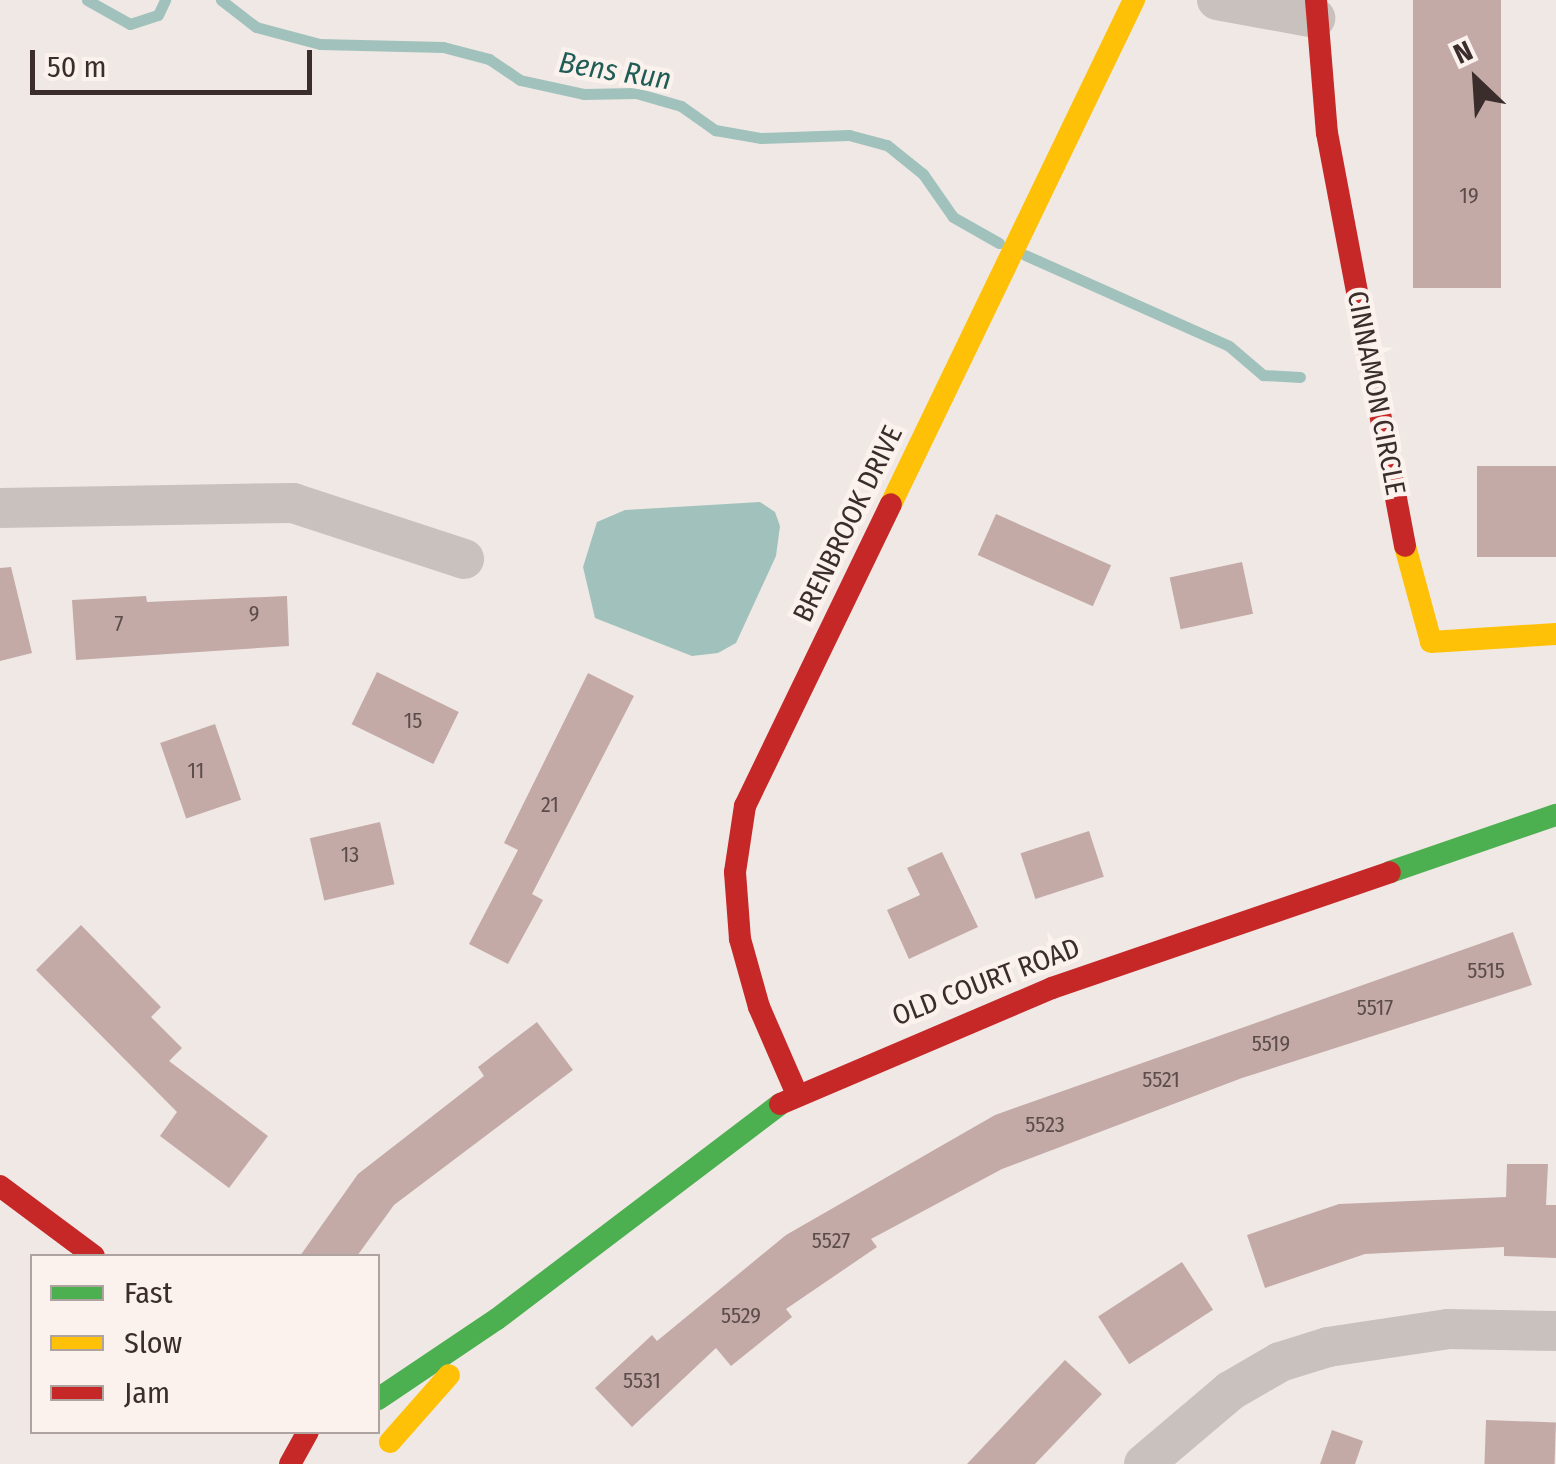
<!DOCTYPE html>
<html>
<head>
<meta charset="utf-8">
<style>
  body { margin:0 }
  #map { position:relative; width:1556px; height:1464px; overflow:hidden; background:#f0e8e5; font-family:"Fira Sans Condensed",sans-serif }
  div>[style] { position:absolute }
  .water>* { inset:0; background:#a1c2bc }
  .stream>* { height:11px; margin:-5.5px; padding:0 5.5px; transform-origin:5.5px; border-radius:5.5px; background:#a1c2bc }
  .building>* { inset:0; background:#c3aaa7; transform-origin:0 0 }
  .street>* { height:40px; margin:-20px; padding:0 20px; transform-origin:20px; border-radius:20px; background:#c9c1bd }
  .fast>* { height:22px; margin:-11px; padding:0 11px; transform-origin:11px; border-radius:11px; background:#4caf50 }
  .slow>* { height:22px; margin:-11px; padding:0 11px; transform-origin:11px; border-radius:11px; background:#ffc107 }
  .jam>* { height:22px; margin:-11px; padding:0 11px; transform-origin:11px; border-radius:11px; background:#c62828 }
  span { translate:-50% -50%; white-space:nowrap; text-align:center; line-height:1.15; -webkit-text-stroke:9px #fbf2ed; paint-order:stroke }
  .number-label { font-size:22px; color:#5c4c4a }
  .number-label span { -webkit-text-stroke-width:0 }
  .street-label { font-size:28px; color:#3a2d2b }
  .water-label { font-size:30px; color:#1f5d56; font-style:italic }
  .legend { position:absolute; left:30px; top:1254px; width:350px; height:180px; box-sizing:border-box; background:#fbf2ed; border:2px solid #aea39f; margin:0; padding:12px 18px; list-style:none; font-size:30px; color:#3a2d2b }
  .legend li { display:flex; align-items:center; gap:20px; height:50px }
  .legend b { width:50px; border:2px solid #aea39f }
  .north { position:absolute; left:1426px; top:30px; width:100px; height:100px; -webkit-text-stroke:8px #fbf2ed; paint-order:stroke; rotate:335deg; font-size:28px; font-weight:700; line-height:40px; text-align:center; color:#3a2d2b }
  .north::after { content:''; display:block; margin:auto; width:35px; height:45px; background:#3a2d2b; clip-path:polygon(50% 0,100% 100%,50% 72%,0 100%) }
  .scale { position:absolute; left:30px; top:50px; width:282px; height:45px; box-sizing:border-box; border:5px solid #3a2d2b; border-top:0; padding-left:12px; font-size:30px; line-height:35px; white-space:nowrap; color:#3a2d2b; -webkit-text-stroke:8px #fbf2ed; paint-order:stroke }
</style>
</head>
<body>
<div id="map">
  <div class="water">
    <i style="clip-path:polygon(760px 502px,775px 512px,780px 526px,776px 556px,736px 643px,718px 653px,692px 656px,595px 618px,583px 567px,597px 522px,625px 510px)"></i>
  </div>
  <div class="stream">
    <i style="left:87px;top:0;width:49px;rotate:29.2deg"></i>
    <i style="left:130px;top:24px;width:29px;rotate:-18deg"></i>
    <i style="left:158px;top:15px;width:17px;rotate:-65deg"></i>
    <i style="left:221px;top:0;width:44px;rotate:37.6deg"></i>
    <i style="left:256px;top:27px;width:66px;rotate:14.9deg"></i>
    <i style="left:320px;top:44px;width:123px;rotate:1.4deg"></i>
    <i style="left:443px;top:47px;width:48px;rotate:14.6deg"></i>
    <i style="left:489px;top:59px;width:37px;rotate:34deg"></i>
    <i style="left:520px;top:80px;width:66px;rotate:12.3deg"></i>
    <i style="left:584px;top:94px;width:52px;rotate:-1.1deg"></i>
    <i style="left:636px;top:93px;width:47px;rotate:16.1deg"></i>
    <i style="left:681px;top:106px;width:42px;rotate:35.2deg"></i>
    <i style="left:715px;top:130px;width:47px;rotate:9.9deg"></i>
    <i style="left:761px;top:138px;width:88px;rotate:-2deg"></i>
    <i style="left:849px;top:135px;width:39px;rotate:15deg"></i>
    <i style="left:887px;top:145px;width:46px;rotate:38.9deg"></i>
    <i style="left:923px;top:174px;width:52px;rotate:55.1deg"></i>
    <i style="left:953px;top:217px;width:53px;rotate:29.5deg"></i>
    <i style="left:1025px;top:255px;width:223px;rotate:24deg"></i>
    <i style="left:1229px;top:346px;width:45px;rotate:40.5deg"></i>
    <i style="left:1263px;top:375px;width:37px;rotate:3deg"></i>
  </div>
  <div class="building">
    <i style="left:1413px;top:0;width:88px;height:288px"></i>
    <i style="left:1556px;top:466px;width:91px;height:79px;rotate:90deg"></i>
    <i style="left:996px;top:514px;width:126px;height:45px;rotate:24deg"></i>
    <i style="left:1242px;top:562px;width:53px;height:74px;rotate:78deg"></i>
    <i style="clip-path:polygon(11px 567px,32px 653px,0 661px,0 568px)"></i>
    <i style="clip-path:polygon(146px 596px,147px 602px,287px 596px,289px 646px,76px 660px,72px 600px)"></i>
    <i style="left:377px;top:672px;width:91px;height:58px;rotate:26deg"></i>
    <i style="clip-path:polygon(588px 673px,634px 696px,532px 894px,543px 900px,508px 964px,469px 944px,518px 850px,504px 843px)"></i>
    <i style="left:215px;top:724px;width:80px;height:58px;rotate:71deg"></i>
    <i style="left:380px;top:822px;width:64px;height:72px;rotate:77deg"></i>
    <i style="left:1089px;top:831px;width:48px;height:72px;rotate:72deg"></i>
    <i style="clip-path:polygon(942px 852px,978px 927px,909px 959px,887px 910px,920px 895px,907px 868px)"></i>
    <i style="clip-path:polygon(81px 925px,161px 1007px,151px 1017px,182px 1048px,169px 1061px,268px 1136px,229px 1188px,160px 1136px,177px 1112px,36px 970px)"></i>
    <i style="clip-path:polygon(1513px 932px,1532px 985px,1242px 1078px,1002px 1169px,871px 1239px,877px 1247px,786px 1309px,792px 1317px,731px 1366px,716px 1348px,632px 1427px,595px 1388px,652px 1335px,657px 1341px,786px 1235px,995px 1115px)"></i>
    <i style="clip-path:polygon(537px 1022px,573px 1070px,394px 1205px,357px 1256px,300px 1256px,358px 1174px,484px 1076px,478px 1067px)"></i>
    <i style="clip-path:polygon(1507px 1164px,1548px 1164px,1546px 1205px,1556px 1205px,1556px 1258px,1504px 1256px,1504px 1247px,1365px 1254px,1265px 1288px,1247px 1235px,1339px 1204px,1506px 1197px)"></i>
    <i style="left:1182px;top:1262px;width:57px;height:100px;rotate:57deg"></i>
    <i style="clip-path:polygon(1065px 1360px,1102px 1394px,1035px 1464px,967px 1464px)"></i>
    <i style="left:1486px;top:1420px;width:70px;height:44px;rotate:2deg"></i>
    <i style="clip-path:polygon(1332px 1430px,1363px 1441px,1355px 1464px,1320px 1464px)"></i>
  </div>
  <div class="street">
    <i style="left:1217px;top:0;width:100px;rotate:10.4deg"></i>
    <i style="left:0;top:508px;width:293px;rotate:-1deg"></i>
    <i style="left:293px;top:503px;width:180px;rotate:18.1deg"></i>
    <i style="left:1144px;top:1464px;width:113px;rotate:-40.3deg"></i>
    <i style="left:1230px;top:1391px;width:58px;rotate:-30.1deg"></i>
    <i style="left:1280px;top:1362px;width:50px;rotate:-17.4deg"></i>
    <i style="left:1328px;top:1347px;width:121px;rotate:-8.5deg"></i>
    <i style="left:1448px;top:1329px;width:108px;rotate:1.1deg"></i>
  </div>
  <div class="fast">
    <i style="left:1390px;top:872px;width:176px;rotate:-19deg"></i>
    <i style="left:378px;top:1399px;width:143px;rotate:-33.9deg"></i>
    <i style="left:497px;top:1319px;width:355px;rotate:-37.2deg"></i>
  </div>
  <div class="slow">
    <i style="left:891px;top:504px;width:560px;rotate:-64.26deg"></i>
    <i style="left:1405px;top:546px;width:99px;rotate:74.8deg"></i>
    <i style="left:1431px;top:642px;width:125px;rotate:-3.7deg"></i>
    <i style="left:390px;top:1442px;width:89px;rotate:-48.6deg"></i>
  </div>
  <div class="jam">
    <i style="left:1316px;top:0;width:133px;rotate:85.3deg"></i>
    <i style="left:1327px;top:133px;width:420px;rotate:79.3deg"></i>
    <i style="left:796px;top:1092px;width:93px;rotate:-113.5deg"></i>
    <i style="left:759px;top:1007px;width:71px;rotate:-105.6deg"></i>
    <i style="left:740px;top:939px;width:67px;rotate:-94.3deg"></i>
    <i style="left:735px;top:872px;width:67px;rotate:-81.4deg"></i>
    <i style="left:745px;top:806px;width:335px;rotate:-64.2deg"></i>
    <i style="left:780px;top:1104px;width:296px;rotate:-23.1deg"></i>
    <i style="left:1052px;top:988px;width:357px;rotate:-18.9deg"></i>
    <i style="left:0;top:1186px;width:117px;rotate:36.7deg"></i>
    <i style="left:290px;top:1464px;width:37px;rotate:-61deg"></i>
  </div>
  <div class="number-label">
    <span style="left:1469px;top:196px">19</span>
    <span style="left:254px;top:614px">9</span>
    <span style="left:119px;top:624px">7</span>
    <span style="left:413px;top:721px">15</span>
    <span style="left:196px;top:771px">11</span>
    <span style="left:550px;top:805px">21</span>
    <span style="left:350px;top:855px">13</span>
    <span style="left:1486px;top:971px">5515</span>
    <span style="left:1375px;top:1008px">5517</span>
    <span style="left:1271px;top:1044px">5519</span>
    <span style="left:1161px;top:1080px">5521</span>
    <span style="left:1045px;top:1125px">5523</span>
    <span style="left:831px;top:1241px">5527</span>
    <span style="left:741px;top:1316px">5529</span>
    <span style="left:642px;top:1381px">5531</span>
  </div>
  <div class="street-label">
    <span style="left:1376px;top:393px;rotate:79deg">CINNAMON CIRCLE</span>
    <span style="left:848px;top:524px;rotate:-64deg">BRENBROOK DRIVE</span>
    <span style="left:986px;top:982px;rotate:-21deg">OLD COURT ROAD</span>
  </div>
  <div class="water-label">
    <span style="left:615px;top:71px;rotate:9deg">Bens Run</span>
  </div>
  <ul class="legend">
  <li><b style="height:12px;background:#4caf50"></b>Fast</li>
  <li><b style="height:12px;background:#ffc107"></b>Slow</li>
  <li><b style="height:12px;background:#c62828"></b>Jam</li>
  </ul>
  <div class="north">N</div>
  <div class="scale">50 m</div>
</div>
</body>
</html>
